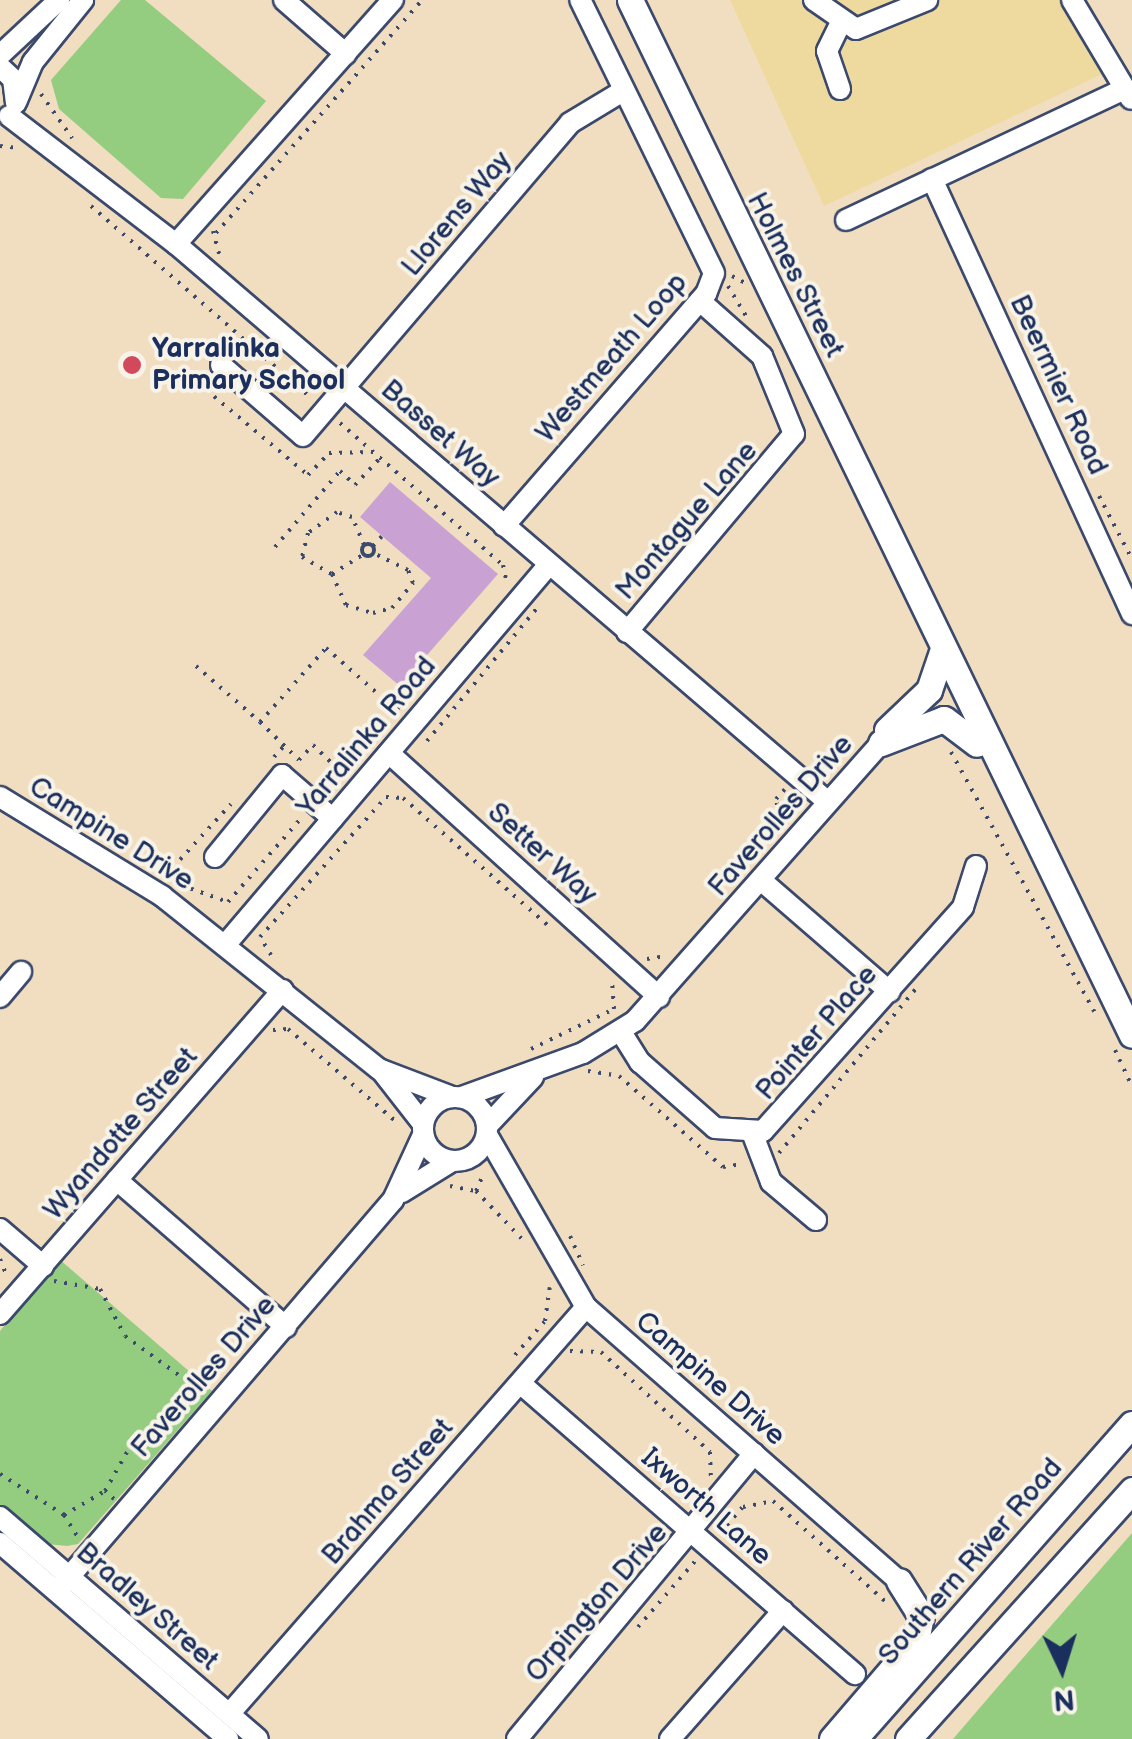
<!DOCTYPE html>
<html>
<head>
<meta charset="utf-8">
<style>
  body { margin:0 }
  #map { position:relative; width:1132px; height:1739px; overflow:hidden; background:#f1dec0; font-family:"Balsamiq Sans",sans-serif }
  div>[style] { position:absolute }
  .green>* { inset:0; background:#94cc80 }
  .sand>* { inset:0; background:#eeda9e }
  .building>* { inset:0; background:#c9a2d3 }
  .path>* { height:4px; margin-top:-2px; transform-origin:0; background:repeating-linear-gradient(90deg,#3b496d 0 2.5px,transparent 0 10.5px) }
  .path>.ring { margin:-2px; padding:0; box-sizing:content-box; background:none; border:4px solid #3b496d; border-radius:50% }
  .roads { filter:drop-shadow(2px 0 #3b496d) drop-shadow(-2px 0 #3b496d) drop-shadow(0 2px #3b496d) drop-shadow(0 -2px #3b496d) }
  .minor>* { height:20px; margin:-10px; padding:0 10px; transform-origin:10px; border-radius:10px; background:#fff }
  .minor>.ring { margin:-10px; padding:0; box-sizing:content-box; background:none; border:20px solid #fff; border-radius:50% }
  .major>* { height:25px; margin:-12.5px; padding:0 12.5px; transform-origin:12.5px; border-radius:12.5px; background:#fff }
  .dots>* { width:28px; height:28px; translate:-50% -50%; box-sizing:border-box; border:5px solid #f7f3e8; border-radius:50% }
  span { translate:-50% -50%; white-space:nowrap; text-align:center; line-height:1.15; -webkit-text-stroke:8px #f7f3e8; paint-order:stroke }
  .street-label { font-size:28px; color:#1b2f5e }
  .poi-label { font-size:28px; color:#1b2f5e; font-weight:700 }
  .left { translate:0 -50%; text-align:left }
  .north { position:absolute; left:1012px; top:1619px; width:100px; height:100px; -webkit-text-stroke:8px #f7f3e8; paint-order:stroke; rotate:176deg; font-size:28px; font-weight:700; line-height:40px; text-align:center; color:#1b2f5e }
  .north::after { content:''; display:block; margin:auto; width:35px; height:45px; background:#1b2f5e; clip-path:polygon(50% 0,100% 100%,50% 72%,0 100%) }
</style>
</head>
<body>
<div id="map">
  <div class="green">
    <i style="clip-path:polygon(121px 0,145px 0,266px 101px,183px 199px,161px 198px,59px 109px,51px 80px)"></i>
    <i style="clip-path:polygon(59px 1259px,212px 1391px,78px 1544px,67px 1546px,47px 1544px,0 1507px,0 1331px)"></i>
    <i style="clip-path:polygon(1132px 1533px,1132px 1739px,953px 1739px,1002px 1682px)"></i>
  </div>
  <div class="sand">
    <i style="clip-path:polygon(730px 0,1078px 0,1119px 66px,824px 206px)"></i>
  </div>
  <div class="building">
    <i style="clip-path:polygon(390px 482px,498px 574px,400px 686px,363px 655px,431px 578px,360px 517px)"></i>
  </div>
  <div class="path">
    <i style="left:41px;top:94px;width:54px;rotate:54.8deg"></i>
    <i style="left:0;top:146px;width:18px;rotate:6deg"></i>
    <i style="left:91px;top:206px;width:291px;rotate:41.1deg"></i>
    <i style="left:213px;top:231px;width:24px;rotate:75deg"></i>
    <i style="left:216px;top:233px;width:311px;rotate:-48.5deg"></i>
    <i style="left:732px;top:276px;width:15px;rotate:28deg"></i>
    <i style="left:728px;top:286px;width:41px;rotate:59deg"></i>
    <i style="left:198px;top:383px;width:143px;rotate:39.9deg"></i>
    <i style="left:308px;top:475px;width:30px;rotate:-46deg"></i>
    <i style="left:329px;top:453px;width:44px;rotate:-1.3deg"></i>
    <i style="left:340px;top:423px;width:216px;rotate:41.1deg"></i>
    <i style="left:503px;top:565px;width:19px;rotate:78deg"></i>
    <i style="left:1099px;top:496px;width:71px;rotate:62.4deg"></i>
    <i class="ring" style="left:362px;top:544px;width:8px;height:8px"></i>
    <i style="left:364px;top:545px;width:30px;rotate:-113deg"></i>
    <i style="left:352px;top:517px;width:16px;rotate:-162deg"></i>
    <i style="left:337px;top:512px;width:36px;rotate:144deg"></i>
    <i style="left:308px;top:533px;width:25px;rotate:104deg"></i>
    <i style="left:302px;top:557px;width:34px;rotate:30deg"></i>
    <i style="left:332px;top:574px;width:34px;rotate:66deg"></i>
    <i style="left:346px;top:605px;width:28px;rotate:17deg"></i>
    <i style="left:373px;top:613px;width:20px;rotate:-15deg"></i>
    <i style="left:392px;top:608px;width:33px;rotate:-50deg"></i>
    <i style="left:413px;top:583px;width:14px;rotate:-111deg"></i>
    <i style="left:408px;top:570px;width:39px;rotate:-154deg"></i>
    <i style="left:373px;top:546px;width:13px;rotate:-48deg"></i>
    <i style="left:275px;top:547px;width:100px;rotate:-49.5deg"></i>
    <i style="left:340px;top:471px;width:21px;rotate:43deg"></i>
    <i style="left:355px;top:485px;width:35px;rotate:-47deg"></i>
    <i style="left:332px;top:574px;width:38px;rotate:-32deg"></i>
    <i style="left:196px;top:666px;width:85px;rotate:41.2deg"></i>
    <i style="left:260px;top:722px;width:99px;rotate:-48.3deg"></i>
    <i style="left:326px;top:648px;width:94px;rotate:41.5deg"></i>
    <i style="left:260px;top:722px;width:54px;rotate:44.3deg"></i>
    <i style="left:299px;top:760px;width:21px;rotate:-47deg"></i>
    <i style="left:313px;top:745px;width:39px;rotate:44deg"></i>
    <i style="left:427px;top:741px;width:174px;rotate:-50.4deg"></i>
    <i style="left:951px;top:752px;width:300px;rotate:61.1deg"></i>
    <i style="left:274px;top:757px;width:15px;rotate:-48deg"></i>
    <i style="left:349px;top:763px;width:101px;rotate:-48.2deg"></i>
    <i style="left:815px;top:767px;width:21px;rotate:-3deg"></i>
    <i style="left:326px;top:790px;width:35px;rotate:-50deg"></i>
    <i style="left:780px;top:826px;width:27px;rotate:-98deg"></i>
    <i style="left:776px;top:799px;width:13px;rotate:-48deg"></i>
    <i style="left:166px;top:875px;width:96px;rotate:-47.5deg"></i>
    <i style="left:181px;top:885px;width:50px;rotate:19.9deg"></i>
    <i style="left:228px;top:902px;width:114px;rotate:-48.9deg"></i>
    <i style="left:271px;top:955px;width:21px;rotate:-121deg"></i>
    <i style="left:260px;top:937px;width:188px;rotate:-48deg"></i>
    <i style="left:386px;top:797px;width:17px;rotate:3deg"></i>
    <i style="left:403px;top:798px;width:198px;rotate:41.3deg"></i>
    <i style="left:647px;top:959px;width:20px;rotate:-9deg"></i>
    <i style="left:273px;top:1030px;width:15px;rotate:-4deg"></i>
    <i style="left:288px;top:1029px;width:140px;rotate:40.6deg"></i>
    <i style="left:531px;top:1049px;width:92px;rotate:-25.7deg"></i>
    <i style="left:614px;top:1009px;width:27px;rotate:-94deg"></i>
    <i style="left:1115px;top:1050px;width:40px;rotate:65deg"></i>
    <i style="left:588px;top:1071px;width:31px;rotate:9deg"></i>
    <i style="left:619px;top:1076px;width:138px;rotate:41.2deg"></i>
    <i style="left:723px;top:1167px;width:20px;rotate:-9deg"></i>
    <i style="left:779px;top:1153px;width:220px;rotate:-50.2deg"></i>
    <i style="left:450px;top:1186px;width:26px;rotate:11deg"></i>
    <i style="left:476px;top:1191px;width:68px;rotate:46.2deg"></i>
    <i style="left:476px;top:1191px;width:20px;rotate:-66deg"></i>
    <i style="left:570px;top:1236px;width:32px;rotate:66deg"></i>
    <i style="left:0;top:1259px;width:18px;rotate:68deg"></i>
    <i style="left:54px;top:1281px;width:47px;rotate:9.9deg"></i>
    <i style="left:100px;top:1289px;width:53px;rotate:62deg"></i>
    <i style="left:125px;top:1336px;width:78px;rotate:36.1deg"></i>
    <i style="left:188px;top:1382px;width:29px;rotate:96deg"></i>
    <i style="left:545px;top:1321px;width:34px;rotate:-82deg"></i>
    <i style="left:570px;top:1351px;width:31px;rotate:2deg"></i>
    <i style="left:601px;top:1352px;width:148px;rotate:42.5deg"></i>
    <i style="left:710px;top:1452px;width:25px;rotate:88deg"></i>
    <i style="left:515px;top:1355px;width:45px;rotate:-48.6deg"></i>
    <i style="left:0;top:1474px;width:76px;rotate:32.6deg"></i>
    <i style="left:64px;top:1515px;width:25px;rotate:58deg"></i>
    <i style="left:114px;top:1499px;width:12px;rotate:-138deg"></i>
    <i style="left:105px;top:1491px;width:53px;rotate:-60.5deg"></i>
    <i style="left:131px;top:1445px;width:46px;rotate:-26deg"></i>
    <i style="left:64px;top:1515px;width:48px;rotate:-30.3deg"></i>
    <i style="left:720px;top:1533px;width:35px;rotate:-49deg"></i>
    <i style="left:743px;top:1507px;width:31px;rotate:-11deg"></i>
    <i style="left:773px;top:1501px;width:150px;rotate:41.8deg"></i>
    <i style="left:638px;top:1627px;width:90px;rotate:-49.1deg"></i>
  </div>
  <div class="roads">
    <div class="minor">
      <i style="left:284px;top:0;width:82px;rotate:41.1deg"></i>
      <i style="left:814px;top:0;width:51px;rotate:34.6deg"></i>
      <i style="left:856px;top:29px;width:77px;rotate:-22.2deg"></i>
      <i style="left:1072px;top:0;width:115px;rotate:59.2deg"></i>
      <i style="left:0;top:55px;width:81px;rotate:-43deg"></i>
      <i style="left:0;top:67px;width:18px;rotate:43deg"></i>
      <i style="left:13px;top:79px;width:24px;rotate:83deg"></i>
      <i style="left:840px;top:89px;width:40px;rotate:-108.9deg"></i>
      <i style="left:827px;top:51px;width:30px;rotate:-64deg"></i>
      <i style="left:17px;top:100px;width:41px;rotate:-67.2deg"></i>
      <i style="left:33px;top:62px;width:80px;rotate:-51.1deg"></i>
      <i style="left:9px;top:116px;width:210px;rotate:37.5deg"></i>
      <i style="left:176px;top:244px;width:858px;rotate:40.56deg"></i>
      <i style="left:932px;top:179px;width:479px;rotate:65.3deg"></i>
      <i style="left:846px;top:220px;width:308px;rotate:-25.2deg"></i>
      <i style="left:176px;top:244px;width:327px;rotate:-48.4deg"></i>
      <i style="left:221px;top:365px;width:108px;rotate:40.9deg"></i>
      <i style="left:303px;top:436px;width:411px;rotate:-49.5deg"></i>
      <i style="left:570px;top:123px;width:62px;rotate:-31.1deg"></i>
      <i style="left:504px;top:526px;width:308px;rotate:-49deg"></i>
      <i style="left:706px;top:294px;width:22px;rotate:-69deg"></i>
      <i style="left:714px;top:273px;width:304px;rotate:-116.1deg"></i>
      <i style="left:627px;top:632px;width:259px;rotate:-49.9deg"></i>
      <i style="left:794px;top:434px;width:84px;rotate:-112.3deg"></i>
      <i style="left:762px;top:356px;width:83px;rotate:-138.4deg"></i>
      <i style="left:389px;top:753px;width:364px;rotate:42.1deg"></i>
      <i style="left:0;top:797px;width:190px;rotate:31.4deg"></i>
      <i style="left:162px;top:896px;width:278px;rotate:38.6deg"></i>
      <i style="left:379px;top:1069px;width:78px;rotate:21deg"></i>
      <i style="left:215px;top:857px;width:106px;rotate:-50.7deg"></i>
      <i style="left:282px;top:775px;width:67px;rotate:40.8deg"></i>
      <i style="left:762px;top:881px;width:169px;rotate:40.9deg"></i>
      <i style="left:226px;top:944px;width:498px;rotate:-49.6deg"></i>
      <i style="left:0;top:997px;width:33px;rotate:-50deg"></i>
      <i style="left:621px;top:1032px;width:36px;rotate:58deg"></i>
      <i style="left:640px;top:1062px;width:100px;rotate:41.3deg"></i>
      <i style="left:715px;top:1128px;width:48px;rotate:3.6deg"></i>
      <i style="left:763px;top:1131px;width:300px;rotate:-48.2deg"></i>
      <i style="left:963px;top:907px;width:43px;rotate:-72.4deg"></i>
      <i style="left:381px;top:1070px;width:68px;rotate:52.1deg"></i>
      <i class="ring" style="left:423px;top:1097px;width:44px;height:44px"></i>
      <i style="left:462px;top:1097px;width:129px;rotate:-20deg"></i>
      <i style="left:583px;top:1053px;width:61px;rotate:-31.6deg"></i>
      <i style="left:635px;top:1021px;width:371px;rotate:-48.5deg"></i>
      <i style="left:488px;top:1125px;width:66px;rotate:-46.8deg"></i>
      <i style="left:487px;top:1135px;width:198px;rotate:60.1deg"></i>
      <i style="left:586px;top:1307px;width:416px;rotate:41.2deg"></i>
      <i style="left:753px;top:1135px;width:50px;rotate:69deg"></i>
      <i style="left:771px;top:1182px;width:59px;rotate:40.2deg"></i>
      <i style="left:117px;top:1180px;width:224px;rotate:41deg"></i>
      <i style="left:402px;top:1192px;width:59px;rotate:-31.8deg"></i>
      <i style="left:0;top:1229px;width:57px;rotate:40.7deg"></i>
      <i style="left:0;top:1314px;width:430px;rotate:-48.9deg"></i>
      <i style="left:520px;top:1383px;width:444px;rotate:41deg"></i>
      <i style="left:0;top:1517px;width:340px;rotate:40.7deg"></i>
      <i style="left:0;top:1543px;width:301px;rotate:40.7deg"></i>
      <i style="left:57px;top:1591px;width:516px;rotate:-49.33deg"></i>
      <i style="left:393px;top:1200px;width:72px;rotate:-65.2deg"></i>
      <i style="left:230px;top:1713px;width:540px;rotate:-48.75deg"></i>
      <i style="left:517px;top:1739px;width:371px;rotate:-50.3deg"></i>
      <i style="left:670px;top:1739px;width:171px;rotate:-48.6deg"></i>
    </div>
    <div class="major">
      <i style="left:630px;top:0;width:1150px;rotate:64.13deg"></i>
      <i style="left:887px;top:730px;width:58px;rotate:-43.6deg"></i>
      <i style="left:929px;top:690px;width:40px;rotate:-71.1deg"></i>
      <i style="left:881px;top:743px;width:67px;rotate:-20.9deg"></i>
      <i style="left:944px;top:719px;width:41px;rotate:37.1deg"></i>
      <i style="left:832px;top:1739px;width:129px;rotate:-49.4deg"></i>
      <i style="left:916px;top:1641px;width:25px;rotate:-79deg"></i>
      <i style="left:921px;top:1616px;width:41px;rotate:-122.2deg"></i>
      <i style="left:854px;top:1739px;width:420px;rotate:-48.6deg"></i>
      <i style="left:908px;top:1739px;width:335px;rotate:-48deg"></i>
    </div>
  </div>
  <div class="dots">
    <i style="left:132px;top:365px;background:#d1495b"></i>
  </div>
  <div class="street-label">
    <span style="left:457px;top:214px;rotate:-50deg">Llorens Way</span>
    <span style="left:795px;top:275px;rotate:63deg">Holmes Street</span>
    <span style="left:612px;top:358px;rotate:-49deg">Westmeath Loop</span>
    <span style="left:1058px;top:385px;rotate:65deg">Beermier Road</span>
    <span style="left:440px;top:434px;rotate:41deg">Basset Way</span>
    <span style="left:687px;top:521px;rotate:-49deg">Montague Lane</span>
    <span style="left:367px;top:737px;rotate:-50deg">Yarralinka Road</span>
    <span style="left:781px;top:816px;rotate:-49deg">Faverolles Drive</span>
    <span style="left:111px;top:834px;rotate:32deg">Campine Drive</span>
    <span style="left:542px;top:854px;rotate:42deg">Setter Way</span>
    <span style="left:817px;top:1033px;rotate:-49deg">Pointer Place</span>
    <span style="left:121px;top:1134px;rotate:-49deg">Wyandotte Street</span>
    <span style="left:204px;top:1377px;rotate:-49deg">Faverolles Drive</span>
    <span style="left:710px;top:1379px;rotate:41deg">Campine Drive</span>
    <span style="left:388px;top:1492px;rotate:-49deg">Brahma Street</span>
    <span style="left:706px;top:1507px;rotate:41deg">Ixworth Lane</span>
    <span style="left:971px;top:1562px;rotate:-49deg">Southern River Road</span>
    <span style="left:597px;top:1603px;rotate:-49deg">Orpington Drive</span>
    <span style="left:147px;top:1607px;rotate:41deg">Bradley Street</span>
  </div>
  <div class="poi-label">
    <span class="left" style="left:152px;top:365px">Yarralinka<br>Primary School</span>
  </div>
  <div class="north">N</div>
</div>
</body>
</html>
